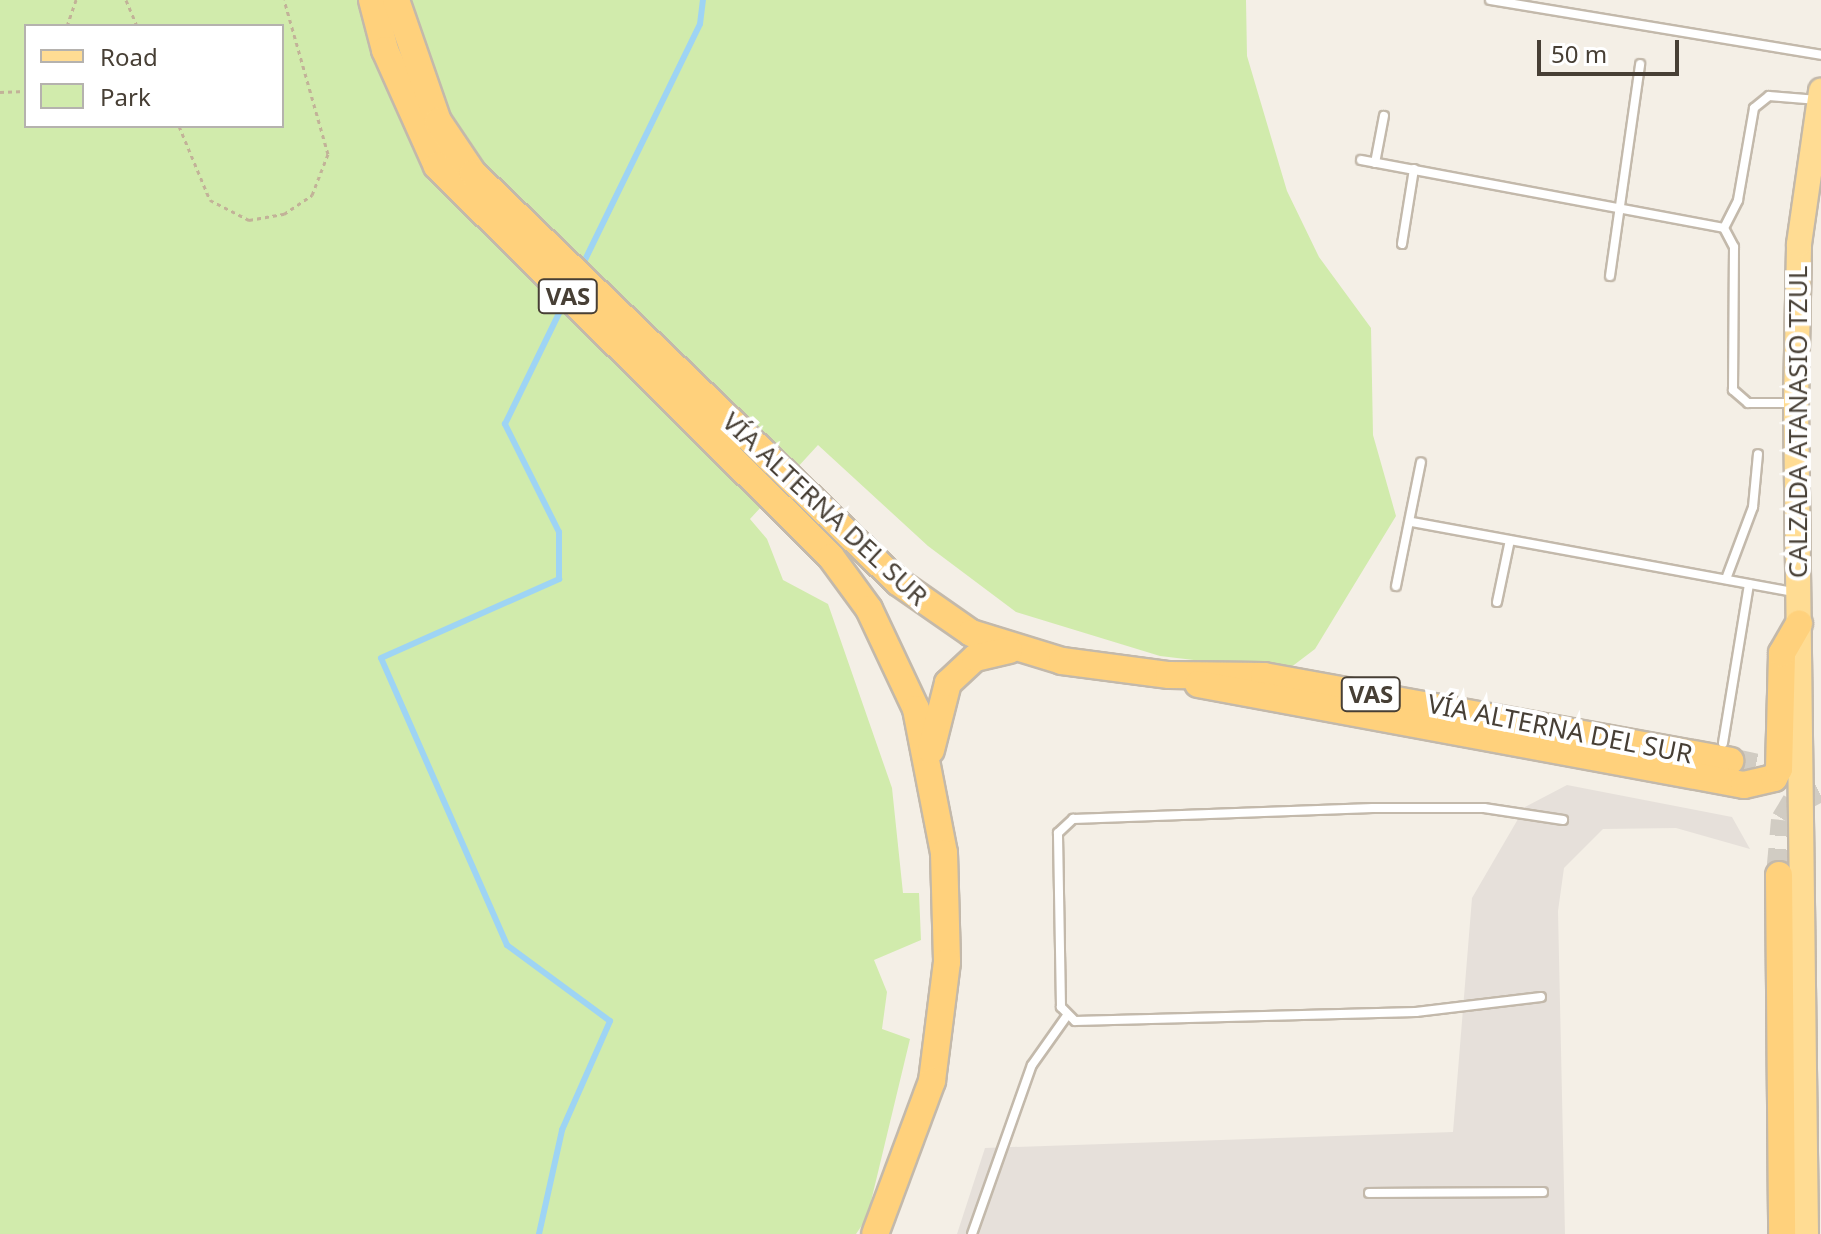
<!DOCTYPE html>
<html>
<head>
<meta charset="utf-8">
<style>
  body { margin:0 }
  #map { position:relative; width:1821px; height:1234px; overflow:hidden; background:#f4efe6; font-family:"Noto Sans",sans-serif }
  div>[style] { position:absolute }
  .industrial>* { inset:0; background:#e6e0da }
  .green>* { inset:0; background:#d1ebac }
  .stream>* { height:6px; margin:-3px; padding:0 3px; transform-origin:3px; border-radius:3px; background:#9ed4f4 }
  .trunk-tunnel>* { height:26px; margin-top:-13px; transform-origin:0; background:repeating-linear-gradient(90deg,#d1ccc3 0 26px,transparent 0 39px) }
  .path>* { height:3px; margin-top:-1.5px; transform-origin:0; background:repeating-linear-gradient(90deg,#c2b298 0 4px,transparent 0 8px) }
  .roads { filter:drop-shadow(2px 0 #c3b9ab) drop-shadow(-2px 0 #c3b9ab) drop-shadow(0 2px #c3b9ab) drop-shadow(0 -2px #c3b9ab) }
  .service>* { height:8px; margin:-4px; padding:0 4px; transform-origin:4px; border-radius:4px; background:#fff }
  .primary>* { height:24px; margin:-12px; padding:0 12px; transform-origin:12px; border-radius:12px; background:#ffdc93 }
  .trunk>* { height:26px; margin:-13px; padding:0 13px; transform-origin:13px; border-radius:13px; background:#ffd17c }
  span { translate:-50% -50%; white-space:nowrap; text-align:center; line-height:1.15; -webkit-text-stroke:8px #fff; paint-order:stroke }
  .shield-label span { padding:2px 6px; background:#fff; border:2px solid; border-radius:6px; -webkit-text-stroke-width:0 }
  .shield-label { font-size:24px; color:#473f35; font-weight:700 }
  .street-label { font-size:26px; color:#473f35 }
  .legend { position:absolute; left:24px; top:24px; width:260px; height:104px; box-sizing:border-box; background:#fff; border:2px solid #b5b2ae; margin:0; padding:10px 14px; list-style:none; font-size:24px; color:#473f35 }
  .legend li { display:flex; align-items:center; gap:16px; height:40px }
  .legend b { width:40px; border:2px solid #b5b2ae }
  .scale { position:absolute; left:1537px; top:40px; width:142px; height:36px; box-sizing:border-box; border:4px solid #473f35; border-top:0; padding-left:10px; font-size:24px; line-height:28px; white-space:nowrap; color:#473f35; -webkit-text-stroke:6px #fff; paint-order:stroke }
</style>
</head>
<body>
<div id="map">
  <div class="industrial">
    <i style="clip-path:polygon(1567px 785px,1732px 817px,1750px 849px,1676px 828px,1603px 829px,1564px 868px,1558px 911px,1565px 1234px,957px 1234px,985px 1148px,1453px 1132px,1472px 898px,1525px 807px)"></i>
  </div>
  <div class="green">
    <i style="clip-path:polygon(evenodd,0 0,1246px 0,1247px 56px,1287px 191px,1319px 257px,1371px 328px,1373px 435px,1396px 516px,1315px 649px,1286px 671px,1160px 656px,1016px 612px,928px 546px,818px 445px,750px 519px,767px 539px,783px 580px,828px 604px,892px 788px,903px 893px,919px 893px,921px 940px,874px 960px,887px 992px,882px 1029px,910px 1039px,867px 1218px,856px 1234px,0 1234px,0 0,26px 26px,282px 26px,282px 126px,26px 126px,26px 26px)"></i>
  </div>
  <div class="stream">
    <i style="left:582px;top:266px;width:269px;rotate:-64deg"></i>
    <i style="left:700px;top:24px;width:24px;rotate:-83deg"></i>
    <i style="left:539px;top:1234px;width:107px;rotate:-77.5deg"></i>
    <i style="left:562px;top:1130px;width:119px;rotate:-66.2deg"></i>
    <i style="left:610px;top:1021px;width:128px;rotate:-143.6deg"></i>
    <i style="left:507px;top:945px;width:313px;rotate:-113.7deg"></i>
    <i style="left:381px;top:658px;width:195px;rotate:-23.9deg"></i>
    <i style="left:559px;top:579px;width:47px;rotate:-90deg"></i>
    <i style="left:559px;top:532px;width:121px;rotate:-116.6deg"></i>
    <i style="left:505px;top:424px;width:137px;rotate:-64deg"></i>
  </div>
  <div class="trunk-tunnel">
    <i style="left:1730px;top:761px;width:66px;rotate:12.3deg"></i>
    <i style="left:1779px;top:875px;width:55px;rotate:-84.8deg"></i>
    <i style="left:1784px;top:820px;width:21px;rotate:-59deg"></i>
    <i style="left:1795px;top:802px;width:30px;rotate:-28deg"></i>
  </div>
  <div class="path">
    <i style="left:126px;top:0;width:28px;rotate:67deg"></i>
    <i style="left:67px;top:26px;width:28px;rotate:-71deg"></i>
    <i style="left:0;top:92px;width:26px;rotate:-2deg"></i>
    <i style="left:179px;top:126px;width:80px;rotate:67.3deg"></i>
    <i style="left:210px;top:200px;width:44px;rotate:27.1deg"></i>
    <i style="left:249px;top:220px;width:36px;rotate:-10deg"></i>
    <i style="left:284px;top:214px;width:34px;rotate:-34deg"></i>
    <i style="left:312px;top:195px;width:44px;rotate:-68.7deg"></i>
    <i style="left:328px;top:154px;width:160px;rotate:-105.9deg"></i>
  </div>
  <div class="roads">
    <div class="service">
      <i style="left:1490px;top:0;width:336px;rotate:9.4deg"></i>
      <i style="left:1361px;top:160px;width:369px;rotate:10.6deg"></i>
      <i style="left:1375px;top:163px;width:48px;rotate:-79.2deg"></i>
      <i style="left:1402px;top:244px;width:76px;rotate:-80.9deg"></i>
      <i style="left:1610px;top:276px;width:214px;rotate:-81.9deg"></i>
      <i style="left:1794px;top:403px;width:46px;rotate:180deg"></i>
      <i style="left:1748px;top:403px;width:20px;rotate:-139deg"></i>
      <i style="left:1733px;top:390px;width:143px;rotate:-89.6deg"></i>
      <i style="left:1734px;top:247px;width:21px;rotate:-118deg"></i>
      <i style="left:1724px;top:228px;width:31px;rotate:-63deg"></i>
      <i style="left:1738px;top:200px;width:93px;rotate:-80.1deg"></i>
      <i style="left:1754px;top:108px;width:19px;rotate:-39deg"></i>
      <i style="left:1769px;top:96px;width:49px;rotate:4.7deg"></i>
      <i style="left:1412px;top:522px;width:387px;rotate:10.4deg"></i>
      <i style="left:1726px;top:579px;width:77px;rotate:-69.4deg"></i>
      <i style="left:1753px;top:507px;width:53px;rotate:-84.6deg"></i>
      <i style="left:1396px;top:586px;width:126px;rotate:-78.6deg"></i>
      <i style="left:1497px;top:602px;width:63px;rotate:-78.2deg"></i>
      <i style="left:1723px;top:743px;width:161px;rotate:-80.7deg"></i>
      <i style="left:1541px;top:997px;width:126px;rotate:173.2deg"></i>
      <i style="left:1416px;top:1012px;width:341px;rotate:178.5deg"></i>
      <i style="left:1075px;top:1021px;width:20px;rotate:-135deg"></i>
      <i style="left:1061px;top:1007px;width:174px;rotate:-91deg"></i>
      <i style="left:1058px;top:833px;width:21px;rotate:-43deg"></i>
      <i style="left:1073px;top:819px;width:300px;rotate:-2.1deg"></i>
      <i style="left:1373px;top:808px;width:111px"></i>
      <i style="left:1484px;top:808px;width:80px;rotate:8.6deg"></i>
      <i style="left:1369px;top:1193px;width:174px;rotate:-0.3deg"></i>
      <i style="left:972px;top:1234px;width:179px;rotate:-70.5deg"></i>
      <i style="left:1032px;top:1065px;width:59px;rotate:-54.7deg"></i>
    </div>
    <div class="primary">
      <i style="left:1806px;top:1234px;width:831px;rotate:-90.69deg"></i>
      <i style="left:1796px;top:403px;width:159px;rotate:-88.9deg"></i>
      <i style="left:1799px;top:244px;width:155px;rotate:-81.8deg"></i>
    </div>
    <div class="trunk">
      <i style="left:372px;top:0;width:52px;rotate:75.4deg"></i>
      <i style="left:385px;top:50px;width:127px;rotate:65.9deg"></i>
      <i style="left:437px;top:166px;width:555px;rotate:44.78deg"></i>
      <i style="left:831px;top:557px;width:64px;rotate:53.8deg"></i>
      <i style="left:869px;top:609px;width:110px;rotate:64.8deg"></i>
      <i style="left:916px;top:709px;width:147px;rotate:79deg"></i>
      <i style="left:944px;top:853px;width:109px;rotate:88.4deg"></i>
      <i style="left:947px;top:962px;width:120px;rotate:97.2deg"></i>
      <i style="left:932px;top:1081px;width:163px;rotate:110.4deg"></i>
      <i style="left:396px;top:0;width:128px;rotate:70.9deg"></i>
      <i style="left:438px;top:121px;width:63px;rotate:56.1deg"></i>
      <i style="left:473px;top:173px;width:590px;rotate:43.9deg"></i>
      <i style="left:898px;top:582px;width:89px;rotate:34.9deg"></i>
      <i style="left:971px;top:633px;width:95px;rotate:17.1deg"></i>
      <i style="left:1062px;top:661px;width:108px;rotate:7.5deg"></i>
      <i style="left:1169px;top:675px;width:95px;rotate:0.6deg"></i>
      <i style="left:1264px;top:676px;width:474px;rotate:10.3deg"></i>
      <i style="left:1198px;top:684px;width:555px;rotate:10.48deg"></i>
      <i style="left:1744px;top:785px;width:31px;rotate:-13deg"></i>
      <i style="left:1774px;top:778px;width:10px;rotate:-61deg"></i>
      <i style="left:1779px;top:769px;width:116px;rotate:-88.5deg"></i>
      <i style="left:1782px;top:653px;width:34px;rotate:-60deg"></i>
      <i style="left:931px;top:750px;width:69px;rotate:-75.8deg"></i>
      <i style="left:948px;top:683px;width:37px;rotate:-43deg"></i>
      <i style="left:975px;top:658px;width:35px;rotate:-13deg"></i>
      <i style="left:1779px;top:875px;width:359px;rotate:89.5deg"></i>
    </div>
  </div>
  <div class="shield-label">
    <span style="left:568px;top:296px">VAS</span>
    <span style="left:1371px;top:694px">VAS</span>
  </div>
  <div class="street-label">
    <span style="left:1798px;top:422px;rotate:-90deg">CALZADA ATANASIO TZUL</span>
    <span style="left:825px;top:509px;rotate:43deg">VÍA ALTERNA DEL SUR</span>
    <span style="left:1560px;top:729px;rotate:11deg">VÍA ALTERNA DEL SUR</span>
  </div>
  <ul class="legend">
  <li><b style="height:10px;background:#ffdc93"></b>Road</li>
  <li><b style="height:22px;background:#d1ebac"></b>Park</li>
  </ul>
  <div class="scale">50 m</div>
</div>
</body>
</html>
